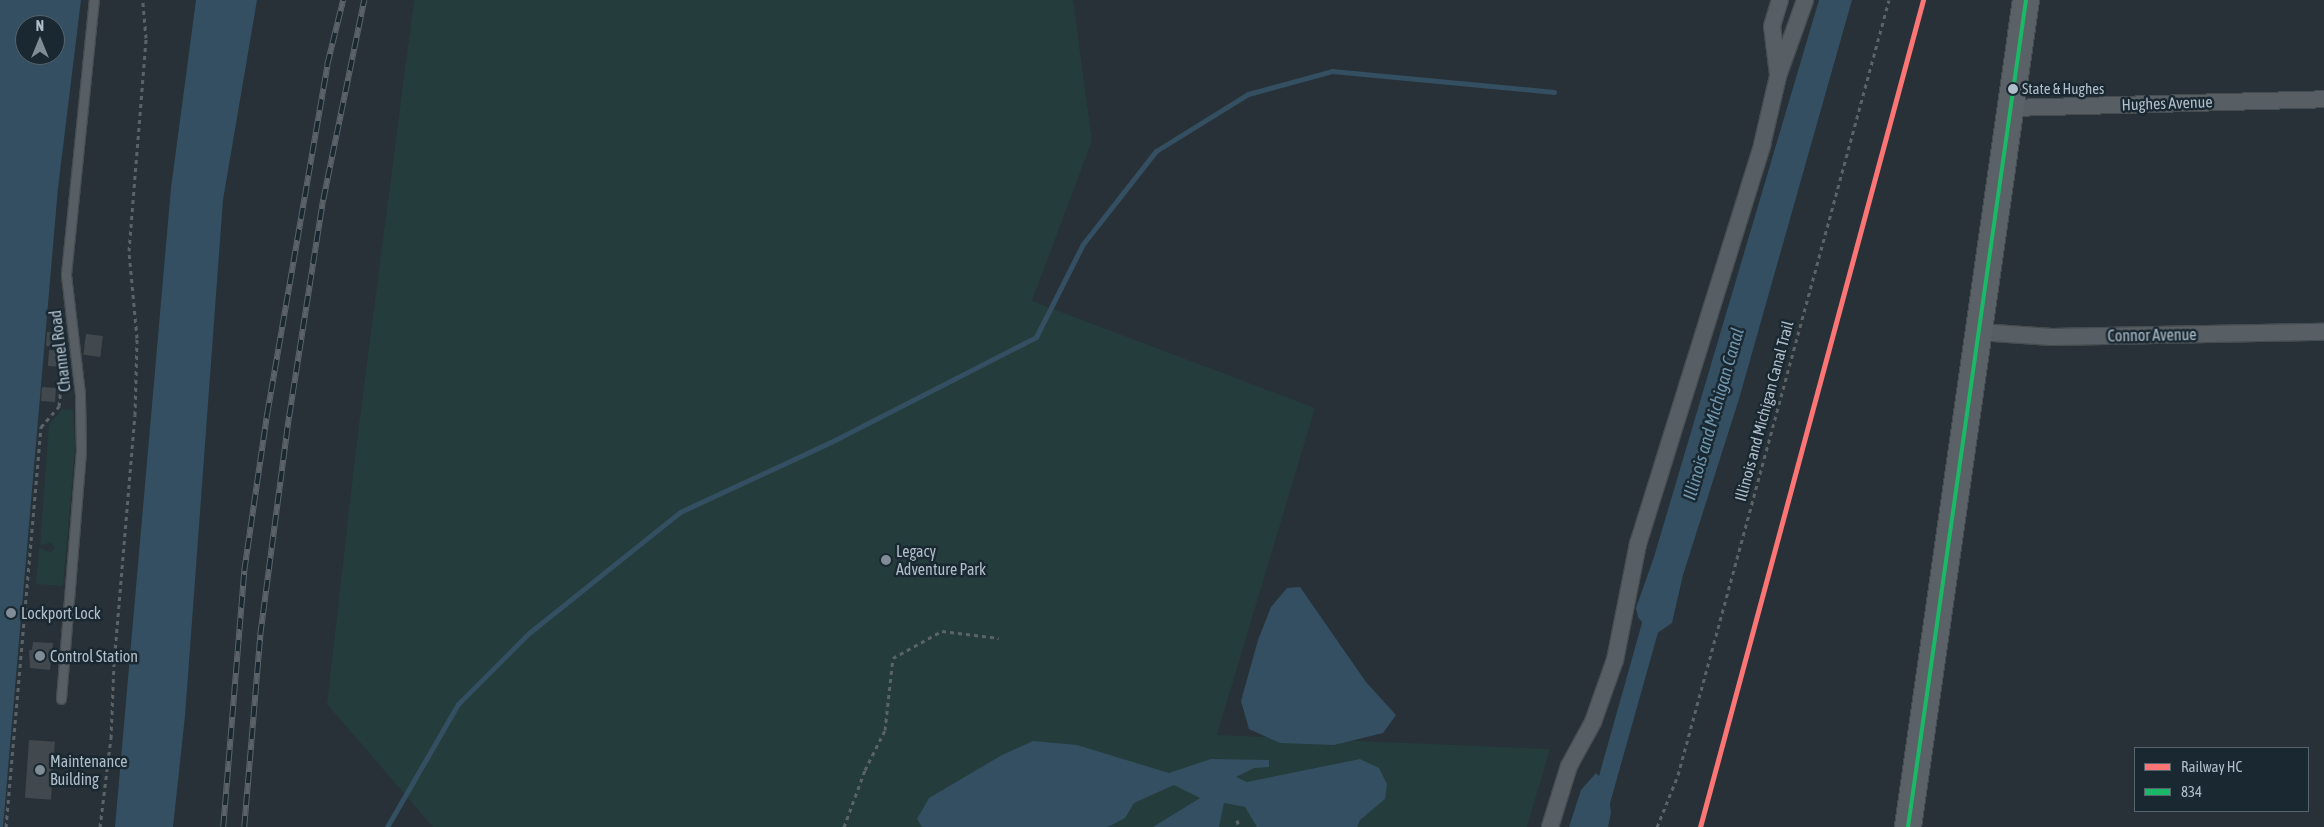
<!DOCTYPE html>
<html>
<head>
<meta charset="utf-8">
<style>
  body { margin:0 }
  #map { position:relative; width:2324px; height:827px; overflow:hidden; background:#273137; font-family:"Asap Condensed",sans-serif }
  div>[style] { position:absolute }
  .green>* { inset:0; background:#243c3b }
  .water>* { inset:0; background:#334f61 }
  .stream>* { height:5px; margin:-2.5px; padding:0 2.5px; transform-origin:2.5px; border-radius:2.5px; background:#334f61 }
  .canal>* { height:18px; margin:-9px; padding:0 9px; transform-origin:9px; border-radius:9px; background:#334f61 }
  .building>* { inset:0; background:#41494e; transform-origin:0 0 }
  .path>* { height:3px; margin-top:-1.5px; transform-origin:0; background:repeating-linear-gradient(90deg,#5a6368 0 4px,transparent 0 8px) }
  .roads { filter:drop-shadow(1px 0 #464d51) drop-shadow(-1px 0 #464d51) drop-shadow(0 1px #464d51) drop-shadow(0 -1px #464d51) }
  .service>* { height:9px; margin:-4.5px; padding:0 4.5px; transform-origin:4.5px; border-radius:4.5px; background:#585f64 }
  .minor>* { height:16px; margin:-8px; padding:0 8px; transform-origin:8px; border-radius:8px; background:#585f64 }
  .primary>* { height:26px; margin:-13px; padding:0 13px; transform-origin:13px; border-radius:13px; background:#5a6167 }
  .rail>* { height:5.5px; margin-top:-2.75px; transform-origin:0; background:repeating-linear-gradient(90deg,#1a2832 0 11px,#5b6368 0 22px); box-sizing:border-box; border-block:1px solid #5b6368 }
  .bus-1>* { height:4px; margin:-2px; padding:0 2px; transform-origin:2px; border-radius:2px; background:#1ab867 }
  .rail-1>* { height:5px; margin:-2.5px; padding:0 2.5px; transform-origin:2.5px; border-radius:2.5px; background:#fc7575 }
  .dots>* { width:14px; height:14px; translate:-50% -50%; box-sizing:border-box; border:2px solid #1a2832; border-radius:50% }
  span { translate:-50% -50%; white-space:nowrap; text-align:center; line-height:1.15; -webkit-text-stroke:5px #1a2832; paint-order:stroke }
  .bus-label { font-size:15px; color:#b0bec9 }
  .left { translate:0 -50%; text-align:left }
  .street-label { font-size:16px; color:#b0bec9 }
  .poi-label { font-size:16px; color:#b0bec9 }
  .water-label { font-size:18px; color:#6f96ae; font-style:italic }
  .legend { position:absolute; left:2134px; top:747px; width:175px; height:65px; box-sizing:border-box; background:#1a2832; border:1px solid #56646e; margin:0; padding:6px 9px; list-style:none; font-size:15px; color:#b0bec9 }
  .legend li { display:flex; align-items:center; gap:10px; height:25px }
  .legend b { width:25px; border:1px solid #56646e }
  .north { position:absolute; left:15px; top:15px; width:50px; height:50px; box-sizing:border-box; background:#1a2832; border:1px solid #56646e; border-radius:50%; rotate:0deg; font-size:14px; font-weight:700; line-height:20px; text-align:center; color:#b0bec9 }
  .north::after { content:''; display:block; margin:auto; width:18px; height:22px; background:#808d96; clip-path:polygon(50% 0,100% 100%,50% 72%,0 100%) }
</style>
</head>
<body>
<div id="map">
  <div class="green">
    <i style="clip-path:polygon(414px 0,1073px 0,1092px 141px,1032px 301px,1315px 408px,1217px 735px,1550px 749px,1527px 827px,433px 827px,327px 704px,357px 440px)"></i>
    <i style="clip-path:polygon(62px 409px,73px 410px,75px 448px,63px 586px,36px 584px,39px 548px,51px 552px,55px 548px,51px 543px,40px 545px,49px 425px)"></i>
  </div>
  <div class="water">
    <i style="clip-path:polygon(evenodd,0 0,81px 0,58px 188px,3px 827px,0 827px,0 0,25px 25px,55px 25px,55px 55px,25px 55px,25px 25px)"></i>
    <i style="clip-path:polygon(196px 0,257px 0,223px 200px,185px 716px,173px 827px,115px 827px,171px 188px)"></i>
    <i style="clip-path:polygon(1819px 0,1852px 0,1739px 399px,1683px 575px,1672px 623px,1653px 636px,1638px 617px,1636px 608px,1654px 557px)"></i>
    <i style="clip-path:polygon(1300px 587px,1366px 682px,1396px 715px,1383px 733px,1334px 745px,1280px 743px,1249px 729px,1241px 701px,1258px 640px,1271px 607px,1287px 588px)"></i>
    <i style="clip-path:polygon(1033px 741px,1077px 745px,1169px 773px,1211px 759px,1269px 760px,1269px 767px,1254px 768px,1236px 777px,1247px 782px,1360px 759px,1379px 768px,1387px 784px,1385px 799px,1360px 820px,1357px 827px,1257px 827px,1245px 807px,1224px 803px,1219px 827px,1153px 827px,1200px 798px,1174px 785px,1134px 803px,1125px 818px,1108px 827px,922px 827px,917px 819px,929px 798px,1002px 755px)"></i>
    <i style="clip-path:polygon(1596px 773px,1608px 785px,1611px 813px,1608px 827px,1569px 827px,1581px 790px)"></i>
  </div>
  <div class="stream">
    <i style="left:387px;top:827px;width:142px;rotate:-60deg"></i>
    <i style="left:458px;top:704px;width:100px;rotate:-45deg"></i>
    <i style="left:529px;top:633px;width:193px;rotate:-38.7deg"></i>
    <i style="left:680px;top:512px;width:166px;rotate:-24.9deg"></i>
    <i style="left:831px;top:442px;width:230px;rotate:-27.1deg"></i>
    <i style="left:1036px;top:337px;width:104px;rotate:-63.2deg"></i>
    <i style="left:1083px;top:244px;width:118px;rotate:-51.9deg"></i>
    <i style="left:1156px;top:151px;width:108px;rotate:-31.8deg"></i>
    <i style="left:1248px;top:94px;width:87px;rotate:-15.3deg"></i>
    <i style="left:1332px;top:71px;width:223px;rotate:5.4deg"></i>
  </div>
  <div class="canal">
    <i style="left:1594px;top:827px;width:225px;rotate:-74.3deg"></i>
  </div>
  <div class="building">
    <i style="left:47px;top:332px;width:14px;height:14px;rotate:4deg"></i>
    <i style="left:86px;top:334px;width:17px;height:21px;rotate:7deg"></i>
    <i style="left:49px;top:350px;width:15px;height:16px;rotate:4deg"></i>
    <i style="left:42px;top:387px;width:14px;height:14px;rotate:4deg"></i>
    <i style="clip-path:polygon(33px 642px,53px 643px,50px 670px,30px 668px,29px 650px,32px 650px)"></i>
    <i style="left:29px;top:740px;width:26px;height:58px;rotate:4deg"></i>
  </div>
  <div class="path">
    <i style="left:1237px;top:820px;width:7px;rotate:74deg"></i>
    <i style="left:6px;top:827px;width:402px;rotate:-85deg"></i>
    <i style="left:41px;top:427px;width:28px;rotate:-49deg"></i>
    <i style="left:59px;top:406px;width:39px;rotate:-84deg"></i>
    <i style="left:100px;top:827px;width:90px;rotate:-83deg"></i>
    <i style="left:111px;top:738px;width:74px;rotate:-87.7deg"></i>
    <i style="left:114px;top:664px;width:250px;rotate:-85.2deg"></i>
    <i style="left:135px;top:415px;width:77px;rotate:-88.5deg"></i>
    <i style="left:137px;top:338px;width:87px;rotate:-95.3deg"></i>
    <i style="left:129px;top:251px;width:214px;rotate:-85.4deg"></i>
    <i style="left:146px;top:38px;width:38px;rotate:-95deg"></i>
    <i style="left:844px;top:827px;width:61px;rotate:-69.8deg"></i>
    <i style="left:865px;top:770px;width:45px;rotate:-63.4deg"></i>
    <i style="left:885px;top:730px;width:72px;rotate:-83.7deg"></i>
    <i style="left:893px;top:658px;width:56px;rotate:-28.9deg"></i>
    <i style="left:942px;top:631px;width:57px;rotate:7deg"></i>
    <i style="left:1657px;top:827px;width:56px;rotate:-68deg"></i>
    <i style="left:1678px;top:775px;width:803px;rotate:-74.77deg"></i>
  </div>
  <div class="roads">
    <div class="service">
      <i style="left:61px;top:699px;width:247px;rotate:-85.4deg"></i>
      <i style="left:81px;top:453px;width:59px;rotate:-91deg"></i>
      <i style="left:80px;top:394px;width:121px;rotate:-96.7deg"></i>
      <i style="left:66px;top:274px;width:275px;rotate:-84.2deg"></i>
    </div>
    <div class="minor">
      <i style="left:1778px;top:74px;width:48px;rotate:-97.1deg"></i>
      <i style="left:1772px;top:26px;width:27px;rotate:-73deg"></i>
      <i style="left:2011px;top:108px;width:313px;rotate:-1.6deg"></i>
      <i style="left:1979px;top:332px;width:73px;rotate:3.9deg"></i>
      <i style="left:2052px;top:337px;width:272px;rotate:-1.1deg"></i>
      <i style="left:1550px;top:827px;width:64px;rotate:-72.7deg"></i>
      <i style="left:1569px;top:766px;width:50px;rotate:-61.4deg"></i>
      <i style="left:1593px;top:722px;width:66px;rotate:-70.5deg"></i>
      <i style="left:1615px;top:660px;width:118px;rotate:-78.8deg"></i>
      <i style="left:1638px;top:544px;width:418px;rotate:-72.7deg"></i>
      <i style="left:1762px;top:145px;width:71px;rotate:-76.9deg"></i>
      <i style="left:1778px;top:76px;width:81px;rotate:-70.4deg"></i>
    </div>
    <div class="primary">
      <i style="left:1908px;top:827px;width:835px;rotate:-81.88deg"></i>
    </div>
  </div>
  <div class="rail">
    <i style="left:223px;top:827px;width:257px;rotate:-85.3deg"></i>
    <i style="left:244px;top:571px;width:159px;rotate:-81.7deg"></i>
    <i style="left:267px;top:414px;width:354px;rotate:-80.2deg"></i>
    <i style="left:327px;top:65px;width:67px;rotate:-76.2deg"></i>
    <i style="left:244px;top:827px;width:193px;rotate:-85.2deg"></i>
    <i style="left:260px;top:635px;width:221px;rotate:-82.5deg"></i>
    <i style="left:289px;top:416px;width:219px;rotate:-81.1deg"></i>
    <i style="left:323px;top:200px;width:204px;rotate:-78.4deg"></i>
  </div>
  <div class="bus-1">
    <i style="left:1908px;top:827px;width:835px;rotate:-81.88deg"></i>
  </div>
  <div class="rail-1">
    <i style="left:1700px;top:827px;width:857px;rotate:-74.91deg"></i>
  </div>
  <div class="dots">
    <i style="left:2013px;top:89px;background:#b0bec9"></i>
    <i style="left:886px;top:560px;background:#808d96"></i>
    <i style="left:11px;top:613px;background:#808d96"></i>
    <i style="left:40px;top:656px;background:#808d96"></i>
    <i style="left:40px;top:770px;background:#808d96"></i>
  </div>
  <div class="bus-label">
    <span class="left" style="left:2022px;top:89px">State &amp; Hughes</span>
  </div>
  <div class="street-label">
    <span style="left:2167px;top:103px;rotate:-2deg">Hughes Avenue</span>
    <span style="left:2152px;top:335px;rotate:-1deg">Connor Avenue</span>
    <span style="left:60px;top:351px;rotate:-97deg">Channel Road</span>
    <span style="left:1764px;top:411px;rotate:-75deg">Illinois and Michigan Canal Trail</span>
  </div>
  <div class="poi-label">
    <span class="left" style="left:896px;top:560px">Legacy<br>Adventure Park</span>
    <span class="left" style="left:21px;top:613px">Lockport Lock</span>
    <span class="left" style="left:50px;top:656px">Control Station</span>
    <span class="left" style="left:50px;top:770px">Maintenance<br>Building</span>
  </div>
  <div class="water-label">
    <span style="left:1714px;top:414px;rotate:-74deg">Illinois and Michigan Canal</span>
  </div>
  <ul class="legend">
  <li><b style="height:6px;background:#fc7575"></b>Railway HC</li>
  <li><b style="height:6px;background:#1ab867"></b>834</li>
  </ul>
  <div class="north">N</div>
</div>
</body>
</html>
